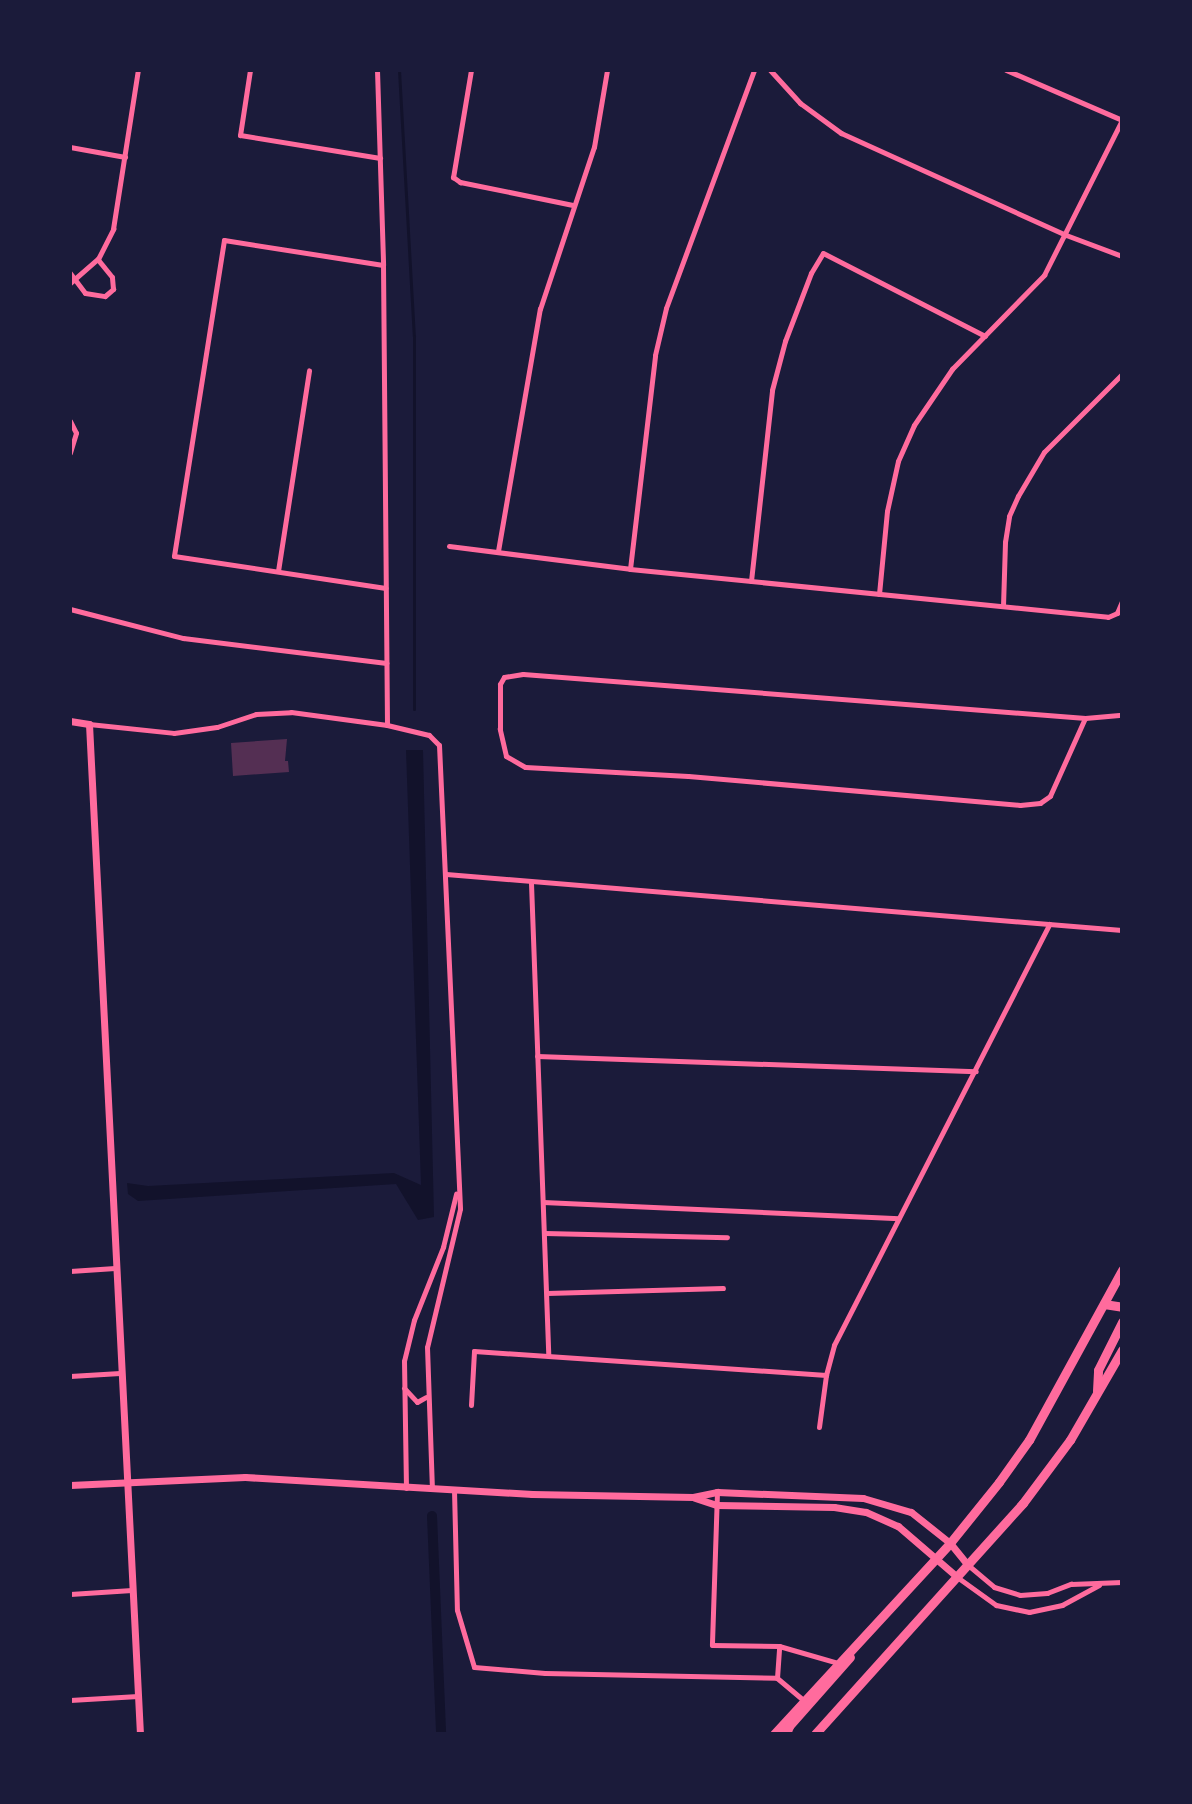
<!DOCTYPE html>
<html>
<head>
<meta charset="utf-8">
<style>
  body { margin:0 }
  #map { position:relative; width:1192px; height:1804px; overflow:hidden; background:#1b1b3a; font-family:Signika,sans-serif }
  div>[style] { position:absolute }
  .water>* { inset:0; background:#12122b }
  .stream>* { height:3px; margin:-1.5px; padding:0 1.5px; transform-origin:1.5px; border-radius:1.5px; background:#12122b }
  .canal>* { height:10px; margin:-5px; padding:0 5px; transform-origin:5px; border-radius:5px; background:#12122b }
  .building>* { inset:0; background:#542f53 }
  .minor>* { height:5px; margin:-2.5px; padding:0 2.5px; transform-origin:2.5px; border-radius:2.5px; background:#ff6b9d }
  .tertiary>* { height:7px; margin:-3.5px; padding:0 3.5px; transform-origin:3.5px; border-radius:3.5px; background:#ff6b9d }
  .primary>* { height:9px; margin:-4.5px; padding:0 4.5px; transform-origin:4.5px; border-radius:4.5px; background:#ff6b9d }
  span { translate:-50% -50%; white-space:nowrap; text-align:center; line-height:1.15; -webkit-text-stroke:8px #1b1b3a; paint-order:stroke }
  .frame { position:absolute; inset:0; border:72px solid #1b1b3a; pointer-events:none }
</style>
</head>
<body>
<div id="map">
  <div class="water">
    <i style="clip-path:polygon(406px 750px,423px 750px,434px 1217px,418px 1220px,396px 1184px,138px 1201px,128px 1194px,127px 1183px,148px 1186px,394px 1173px,421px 1185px)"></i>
  </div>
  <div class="stream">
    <i style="left:399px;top:70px;width:266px;rotate:86.8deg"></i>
    <i style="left:414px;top:336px;width:373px;rotate:90deg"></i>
  </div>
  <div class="canal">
    <i style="left:432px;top:1516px;width:218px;rotate:87.6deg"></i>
  </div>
  <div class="building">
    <i style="clip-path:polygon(287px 739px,285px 761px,288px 761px,289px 772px,233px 776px,231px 743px)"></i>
  </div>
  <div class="minor">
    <i style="left:250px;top:70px;width:66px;rotate:98.7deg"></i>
    <i style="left:240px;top:135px;width:142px;rotate:9.3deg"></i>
    <i style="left:377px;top:70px;width:195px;rotate:88.2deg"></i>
    <i style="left:383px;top:265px;width:460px;rotate:89.5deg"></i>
    <i style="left:471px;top:70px;width:109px;rotate:99.5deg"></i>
    <i style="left:453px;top:177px;width:9px;rotate:36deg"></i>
    <i style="left:460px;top:182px;width:115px;rotate:11.5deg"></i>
    <i style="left:770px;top:70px;width:45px;rotate:47.7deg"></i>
    <i style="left:800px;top:103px;width:51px;rotate:36.2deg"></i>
    <i style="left:841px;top:133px;width:247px;rotate:24.4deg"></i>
    <i style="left:1066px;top:235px;width:60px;rotate:20.6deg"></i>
    <i style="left:1006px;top:70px;width:126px;rotate:23.3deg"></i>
    <i style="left:70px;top:147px;width:56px;rotate:10.3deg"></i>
    <i style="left:383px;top:265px;width:161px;rotate:-171.1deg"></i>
    <i style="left:224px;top:240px;width:320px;rotate:99deg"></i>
    <i style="left:174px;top:556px;width:214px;rotate:8.6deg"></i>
    <i style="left:70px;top:273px;width:25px;rotate:53deg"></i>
    <i style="left:85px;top:293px;width:20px;rotate:9deg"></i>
    <i style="left:105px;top:296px;width:11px;rotate:-41deg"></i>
    <i style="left:113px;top:289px;width:12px;rotate:-95deg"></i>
    <i style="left:112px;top:277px;width:22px;rotate:-129deg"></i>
    <i style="left:70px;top:283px;width:37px;rotate:-41deg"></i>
    <i style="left:98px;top:259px;width:34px;rotate:-63deg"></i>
    <i style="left:113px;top:229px;width:161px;rotate:-81.1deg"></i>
    <i style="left:70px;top:421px;width:13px;rotate:63deg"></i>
    <i style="left:76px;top:433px;width:21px;rotate:107deg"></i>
    <i style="left:449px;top:546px;width:182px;rotate:7.2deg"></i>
    <i style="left:630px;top:569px;width:480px;rotate:5.7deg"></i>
    <i style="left:1108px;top:617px;width:10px;rotate:-24deg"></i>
    <i style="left:1117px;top:613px;width:13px;rotate:-67deg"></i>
    <i style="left:498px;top:551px;width:246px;rotate:-80.2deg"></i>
    <i style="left:540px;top:309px;width:171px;rotate:-71.6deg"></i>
    <i style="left:594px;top:147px;width:78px;rotate:-80.4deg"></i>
    <i style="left:630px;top:569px;width:215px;rotate:-83.3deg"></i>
    <i style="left:655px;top:355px;width:48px;rotate:-76.8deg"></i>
    <i style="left:666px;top:308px;width:254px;rotate:-69.7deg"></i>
    <i style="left:278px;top:571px;width:203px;rotate:-81.2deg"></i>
    <i style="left:751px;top:581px;width:192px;rotate:-83.7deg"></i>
    <i style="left:772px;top:390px;width:51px;rotate:-75.1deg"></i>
    <i style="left:785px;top:341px;width:73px;rotate:-69.1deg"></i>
    <i style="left:811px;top:273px;width:23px;rotate:-59deg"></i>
    <i style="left:823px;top:253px;width:182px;rotate:27.1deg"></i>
    <i style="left:879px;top:594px;width:83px;rotate:-84.5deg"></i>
    <i style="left:887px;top:511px;width:51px;rotate:-77.6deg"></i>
    <i style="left:898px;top:461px;width:39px;rotate:-66deg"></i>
    <i style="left:914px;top:425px;width:68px;rotate:-55.8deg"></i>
    <i style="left:952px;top:369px;width:132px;rotate:-45.6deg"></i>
    <i style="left:1044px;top:275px;width:174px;rotate:-63.3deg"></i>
    <i style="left:1003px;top:606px;width:64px;rotate:-88.2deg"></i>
    <i style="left:1005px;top:542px;width:26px;rotate:-81deg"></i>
    <i style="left:1009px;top:516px;width:22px;rotate:-66deg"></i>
    <i style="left:1018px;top:496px;width:51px;rotate:-59.4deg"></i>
    <i style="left:1044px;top:452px;width:110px;rotate:-45deg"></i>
    <i style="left:70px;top:609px;width:117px;rotate:14.4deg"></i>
    <i style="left:183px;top:638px;width:205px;rotate:7deg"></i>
    <i style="left:1085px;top:718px;width:85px;rotate:114.2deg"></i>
    <i style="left:1050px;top:796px;width:12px;rotate:145deg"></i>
    <i style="left:1040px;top:803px;width:20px;rotate:174deg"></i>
    <i style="left:1020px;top:805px;width:333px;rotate:-175deg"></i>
    <i style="left:688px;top:776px;width:163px;rotate:-176.8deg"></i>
    <i style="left:525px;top:767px;width:22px;rotate:-150deg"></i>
    <i style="left:506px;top:756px;width:28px;rotate:-103deg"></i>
    <i style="left:500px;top:729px;width:45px;rotate:-90deg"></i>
    <i style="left:500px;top:684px;width:8px;rotate:-60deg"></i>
    <i style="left:504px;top:677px;width:19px;rotate:-9deg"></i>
    <i style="left:523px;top:674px;width:564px;rotate:4.48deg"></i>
    <i style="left:1085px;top:718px;width:37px;rotate:-5deg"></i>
    <i style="left:89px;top:724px;width:85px;rotate:6deg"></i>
    <i style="left:174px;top:733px;width:43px;rotate:-7.9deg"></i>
    <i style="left:217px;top:727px;width:41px;rotate:-18.4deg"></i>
    <i style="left:256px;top:714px;width:35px;rotate:-3deg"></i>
    <i style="left:291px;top:712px;width:97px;rotate:7.7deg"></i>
    <i style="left:387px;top:725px;width:43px;rotate:13.4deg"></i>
    <i style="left:429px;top:735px;width:14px;rotate:45deg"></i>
    <i style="left:439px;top:745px;width:464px;rotate:87.4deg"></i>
    <i style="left:460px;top:1209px;width:142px;rotate:103.4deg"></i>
    <i style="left:427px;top:1347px;width:141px;rotate:88deg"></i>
    <i style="left:446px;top:874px;width:678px;rotate:4.74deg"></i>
    <i style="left:531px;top:883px;width:473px;rotate:87.9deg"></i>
    <i style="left:537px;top:1056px;width:439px;rotate:2deg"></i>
    <i style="left:543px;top:1202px;width:356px;rotate:2.6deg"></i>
    <i style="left:545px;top:1233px;width:182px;rotate:1.3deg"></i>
    <i style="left:70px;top:1271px;width:45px;rotate:-3.8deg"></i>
    <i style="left:547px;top:1293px;width:176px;rotate:-1.6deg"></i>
    <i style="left:70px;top:1376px;width:50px;rotate:-3.4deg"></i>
    <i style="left:404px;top:1388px;width:19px;rotate:47deg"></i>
    <i style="left:417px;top:1402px;width:10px;rotate:-29deg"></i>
    <i style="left:471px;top:1405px;width:54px;rotate:-86.8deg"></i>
    <i style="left:474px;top:1351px;width:353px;rotate:3.9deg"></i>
    <i style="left:819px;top:1427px;width:52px;rotate:-82.3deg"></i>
    <i style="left:826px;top:1375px;width:31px;rotate:-75deg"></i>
    <i style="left:834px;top:1345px;width:473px;rotate:-62.9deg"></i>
    <i style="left:406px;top:1488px;width:127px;rotate:-90.9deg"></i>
    <i style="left:404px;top:1361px;width:42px;rotate:-76.3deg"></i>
    <i style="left:414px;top:1320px;width:79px;rotate:-68.3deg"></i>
    <i style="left:443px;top:1247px;width:55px;rotate:-76.2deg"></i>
    <i style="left:454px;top:1490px;width:120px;rotate:88.6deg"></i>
    <i style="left:457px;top:1610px;width:59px;rotate:73.4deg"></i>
    <i style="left:474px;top:1667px;width:71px;rotate:4.8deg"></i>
    <i style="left:545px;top:1673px;width:232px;rotate:1.2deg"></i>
    <i style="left:777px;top:1678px;width:32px;rotate:-86deg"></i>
    <i style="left:717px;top:1492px;width:153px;rotate:91.9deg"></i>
    <i style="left:712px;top:1645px;width:67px;rotate:0.9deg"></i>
    <i style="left:779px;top:1646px;width:61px;rotate:16.1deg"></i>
    <i style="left:968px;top:1565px;width:34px;rotate:40deg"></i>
    <i style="left:994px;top:1587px;width:27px;rotate:17deg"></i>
    <i style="left:1020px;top:1595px;width:27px;rotate:-4deg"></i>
    <i style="left:1047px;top:1593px;width:26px;rotate:-21deg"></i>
    <i style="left:1071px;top:1584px;width:51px;rotate:-2.2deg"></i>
    <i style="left:957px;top:1577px;width:48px;rotate:35.7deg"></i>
    <i style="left:996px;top:1605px;width:34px;rotate:12deg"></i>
    <i style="left:1029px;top:1612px;width:34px;rotate:-12deg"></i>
    <i style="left:1062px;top:1605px;width:42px;rotate:-28.4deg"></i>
    <i style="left:70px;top:1594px;width:62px;rotate:-3.7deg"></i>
    <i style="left:777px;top:1678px;width:35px;rotate:40deg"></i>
    <i style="left:70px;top:1700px;width:68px;rotate:-3.4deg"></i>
  </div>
  <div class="tertiary">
    <i style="left:70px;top:721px;width:19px;rotate:9deg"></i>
    <i style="left:89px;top:724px;width:1011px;rotate:87.11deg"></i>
    <i style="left:70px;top:1485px;width:175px;rotate:-2.6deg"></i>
    <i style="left:245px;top:1477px;width:288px;rotate:3.4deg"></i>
    <i style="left:532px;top:1494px;width:161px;rotate:1.1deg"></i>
    <i style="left:693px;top:1497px;width:25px;rotate:-12deg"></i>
    <i style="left:717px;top:1492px;width:146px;rotate:2.4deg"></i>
    <i style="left:863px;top:1498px;width:50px;rotate:16.3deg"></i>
    <i style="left:911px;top:1512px;width:50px;rotate:38.5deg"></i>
    <i style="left:950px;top:1543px;width:28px;rotate:51deg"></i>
    <i style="left:695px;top:1498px;width:23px;rotate:18deg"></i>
    <i style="left:717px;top:1505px;width:117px;rotate:1deg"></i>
    <i style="left:834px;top:1507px;width:32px;rotate:9deg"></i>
    <i style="left:866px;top:1512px;width:35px;rotate:24deg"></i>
    <i style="left:898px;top:1526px;width:78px;rotate:40.8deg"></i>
  </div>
  <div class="primary">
    <i style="left:1104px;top:1304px;width:18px;rotate:9deg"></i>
    <i style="left:1097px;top:1391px;width:21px;rotate:-87deg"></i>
    <i style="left:1098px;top:1370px;width:54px;rotate:-63.4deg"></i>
    <i style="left:774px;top:1734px;width:260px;rotate:-47.3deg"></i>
    <i style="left:950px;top:1543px;width:78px;rotate:-51.2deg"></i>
    <i style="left:999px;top:1482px;width:52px;rotate:-54.5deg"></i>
    <i style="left:1029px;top:1440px;width:194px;rotate:-61.3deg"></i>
    <i style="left:786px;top:1734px;width:9px;rotate:-69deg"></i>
    <i style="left:789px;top:1726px;width:92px;rotate:-48.5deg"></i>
    <i style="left:815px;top:1734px;width:311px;rotate:-48deg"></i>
    <i style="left:1023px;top:1503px;width:79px;rotate:-53.3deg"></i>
    <i style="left:1070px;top:1440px;width:104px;rotate:-60deg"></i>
  </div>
  <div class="frame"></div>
</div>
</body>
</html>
